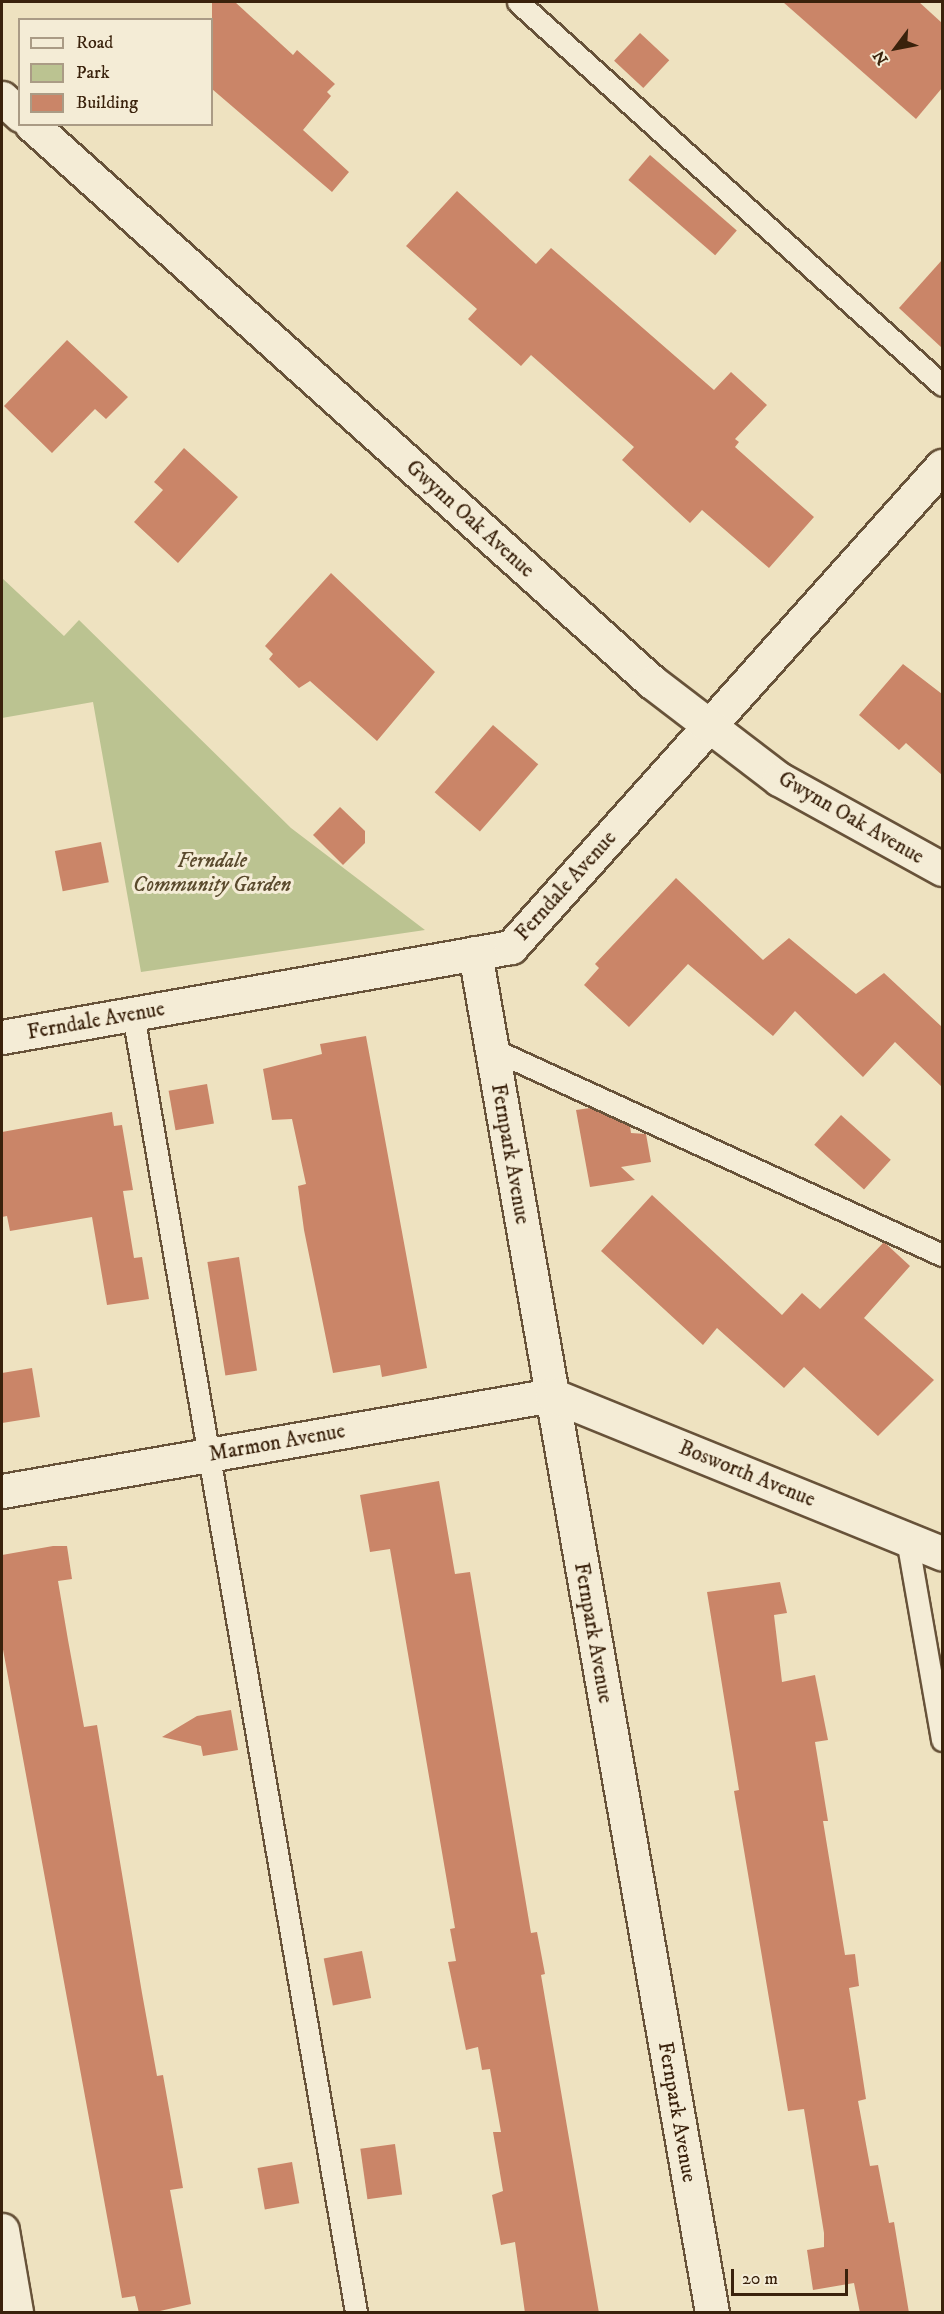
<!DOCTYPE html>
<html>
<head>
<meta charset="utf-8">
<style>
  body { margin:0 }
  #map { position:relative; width:944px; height:2314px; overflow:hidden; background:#eee2c0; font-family:"IM FELL DW Pica",serif }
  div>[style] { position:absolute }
  .green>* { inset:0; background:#bbc391 }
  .building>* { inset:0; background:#ca8568; transform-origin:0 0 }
  .roads { filter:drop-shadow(2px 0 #675239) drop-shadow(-2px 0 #675239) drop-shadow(0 2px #675239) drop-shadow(0 -2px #675239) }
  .service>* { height:21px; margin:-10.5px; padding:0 10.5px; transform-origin:10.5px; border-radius:10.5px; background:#f4ecd6 }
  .minor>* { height:33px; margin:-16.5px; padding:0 16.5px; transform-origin:16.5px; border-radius:16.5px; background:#f4ecd6 }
  .secondary>* { height:33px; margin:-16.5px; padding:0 16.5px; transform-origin:16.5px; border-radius:16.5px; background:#f4ecd6 }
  span { translate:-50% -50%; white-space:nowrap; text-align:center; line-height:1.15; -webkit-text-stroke:6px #f4ecd6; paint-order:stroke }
  .street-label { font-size:21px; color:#3a220c }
  .park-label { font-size:21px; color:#5a4a2d; font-style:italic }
  .frame { position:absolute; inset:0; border:3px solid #3a220c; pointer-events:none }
  .legend { position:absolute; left:18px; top:18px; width:195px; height:108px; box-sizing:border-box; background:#f4ecd6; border:2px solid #aa9b85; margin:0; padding:8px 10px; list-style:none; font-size:18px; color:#3a220c }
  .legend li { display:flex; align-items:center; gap:12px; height:30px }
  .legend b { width:30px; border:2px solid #aa9b85 }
  .north { position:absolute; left:866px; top:18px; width:60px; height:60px; -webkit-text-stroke:4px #f4ecd6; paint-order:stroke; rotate:238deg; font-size:16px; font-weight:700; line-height:24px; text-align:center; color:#3a220c }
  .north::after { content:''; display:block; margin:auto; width:21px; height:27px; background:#3a220c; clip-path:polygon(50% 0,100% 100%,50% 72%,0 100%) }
  .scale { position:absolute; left:731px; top:2269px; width:117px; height:27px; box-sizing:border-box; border:3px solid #3a220c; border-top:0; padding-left:8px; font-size:18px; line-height:21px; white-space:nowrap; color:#3a220c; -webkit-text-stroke:4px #f4ecd6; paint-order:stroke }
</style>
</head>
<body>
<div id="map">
  <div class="green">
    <i style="clip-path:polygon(2px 578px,64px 636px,79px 620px,291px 828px,425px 930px,141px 972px,93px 702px,2px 718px)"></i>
  </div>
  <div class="building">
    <i style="clip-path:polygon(212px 2px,235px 2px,293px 55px,297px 50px,335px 84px,327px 92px,331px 96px,303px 130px,349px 172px,332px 192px,212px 89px)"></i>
    <i style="clip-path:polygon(783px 2px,919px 2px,942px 23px,942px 88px,916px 119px)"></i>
    <i style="left:640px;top:33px;width:40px;height:38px;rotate:43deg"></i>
    <i style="left:650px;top:155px;width:115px;height:33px;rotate:41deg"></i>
    <i style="clip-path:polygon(457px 191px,536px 264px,551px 248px,714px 390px,731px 372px,767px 405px,735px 439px,739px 442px,735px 447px,814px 517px,769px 568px,702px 510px,690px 523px,622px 460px,634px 447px,531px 355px,521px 366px,468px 319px,477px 309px,406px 246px)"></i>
    <i style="clip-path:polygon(942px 260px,942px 348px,899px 308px)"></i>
    <i style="clip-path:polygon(67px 340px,128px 397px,106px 419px,95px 409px,52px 453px,4px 406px)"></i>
    <i style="clip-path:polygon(184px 448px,238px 497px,178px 563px,134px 522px,163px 490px,154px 482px)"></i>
    <i style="clip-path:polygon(331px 573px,435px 672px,377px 741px,310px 681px,299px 688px,269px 659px,273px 654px,265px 646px)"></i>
    <i style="clip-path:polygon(903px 664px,942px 694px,942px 775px,906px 743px,899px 750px,859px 715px)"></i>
    <i style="left:493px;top:725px;width:60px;height:89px;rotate:41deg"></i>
    <i style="clip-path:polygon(340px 807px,365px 831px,365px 843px,343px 865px,313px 835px)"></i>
    <i style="left:101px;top:842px;width:41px;height:47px;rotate:79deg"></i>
    <i style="clip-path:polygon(676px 878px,763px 960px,789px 938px,856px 994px,884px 973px,942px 1027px,942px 1087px,895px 1042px,863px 1077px,795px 1011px,773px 1036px,688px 964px,629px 1027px,584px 985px,599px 968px,595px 964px)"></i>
    <i style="clip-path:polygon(366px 1036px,427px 1368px,382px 1377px,380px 1365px,333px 1373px,304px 1230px,298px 1186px,306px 1184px,292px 1119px,272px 1120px,263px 1069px,322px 1054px,320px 1044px)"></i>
    <i style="left:207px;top:1084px;width:40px;height:39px;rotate:80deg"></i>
    <i style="clip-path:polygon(590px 1108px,630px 1126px,631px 1133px,646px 1134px,651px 1162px,621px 1167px,635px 1180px,590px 1187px,576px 1110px)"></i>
    <i style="clip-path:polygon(112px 1112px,114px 1126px,122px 1125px,133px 1190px,123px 1191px,134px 1258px,142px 1257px,149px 1299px,107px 1305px,92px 1217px,10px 1231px,7px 1216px,2px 1217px,2px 1132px)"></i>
    <i style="left:841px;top:1115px;width:67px;height:40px;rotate:42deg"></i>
    <i style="clip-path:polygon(652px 1195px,782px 1315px,802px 1293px,820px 1309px,884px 1242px,910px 1266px,864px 1318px,934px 1380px,878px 1436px,804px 1367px,784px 1388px,717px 1328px,703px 1345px,601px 1251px)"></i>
    <i style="left:239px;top:1257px;width:115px;height:32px;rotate:81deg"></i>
    <i style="clip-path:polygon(32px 1368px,40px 1417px,2px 1423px,2px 1373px)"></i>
    <i style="clip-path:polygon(439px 1481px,455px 1574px,470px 1572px,531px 1933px,537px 1932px,545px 1974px,541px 1975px,599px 2313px,525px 2313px,515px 2242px,501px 2245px,492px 2195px,503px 2191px,493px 2132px,501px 2132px,490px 2069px,482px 2070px,478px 2047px,466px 2050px,448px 1962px,456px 1961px,450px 1929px,455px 1928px,390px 1549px,370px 1552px,360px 1495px)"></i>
    <i style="clip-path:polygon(53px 1546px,67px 1546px,72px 1579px,58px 1581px,68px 1640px,84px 1727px,97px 1725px,142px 1993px,157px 2076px,163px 2075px,183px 2188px,170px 2190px,191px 2304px,151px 2313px,139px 2313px,135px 2296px,122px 2298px,2px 1644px,2px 1555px)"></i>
    <i style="clip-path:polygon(780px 1582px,787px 1613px,774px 1615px,782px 1682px,815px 1675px,828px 1740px,815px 1742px,828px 1821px,823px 1821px,845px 1955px,855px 1954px,859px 1986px,849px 1988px,866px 2099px,858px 2101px,870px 2166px,878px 2165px,889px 2223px,894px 2222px,909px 2313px,860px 2313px,854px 2283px,813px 2290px,807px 2250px,824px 2247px,824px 2233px,804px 2109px,788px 2111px,734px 1791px,739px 1790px,707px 1592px)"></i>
    <i style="clip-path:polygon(231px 1710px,238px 1750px,203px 1756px,201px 1746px,162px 1737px,197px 1716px)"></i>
    <i style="left:362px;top:1951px;width:48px;height:39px;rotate:79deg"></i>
    <i style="left:395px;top:2144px;width:51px;height:35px;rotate:82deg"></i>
    <i style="left:292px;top:2162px;width:42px;height:35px;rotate:80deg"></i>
  </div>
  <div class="roads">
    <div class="service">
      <i style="left:518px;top:2px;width:571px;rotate:42.09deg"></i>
      <i style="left:133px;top:1014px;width:1317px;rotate:80.25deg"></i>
      <i style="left:492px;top:1049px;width:495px;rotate:24.6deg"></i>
      <i style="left:907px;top:1539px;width:204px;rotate:80.1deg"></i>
    </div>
    <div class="minor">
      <i style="left:475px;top:953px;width:1380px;rotate:80.11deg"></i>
      <i style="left:2px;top:1037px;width:517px;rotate:-10.03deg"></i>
      <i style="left:511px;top:947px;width:646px;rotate:-48.14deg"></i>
      <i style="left:2px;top:1491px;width:558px;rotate:-9.9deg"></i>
      <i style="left:552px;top:1395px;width:421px;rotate:22.1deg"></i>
      <i style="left:2px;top:2230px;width:83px;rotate:80.3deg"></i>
    </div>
    <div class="secondary">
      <i style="left:2px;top:98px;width:25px;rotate:43deg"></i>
      <i style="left:31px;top:124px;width:835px;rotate:41.94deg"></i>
      <i style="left:652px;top:682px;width:160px;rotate:37.4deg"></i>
      <i style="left:779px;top:779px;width:186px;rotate:28.9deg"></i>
    </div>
  </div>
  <div class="street-label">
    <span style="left:470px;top:519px;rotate:42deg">Gwynn Oak Avenue</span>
    <span style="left:851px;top:818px;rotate:30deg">Gwynn Oak Avenue</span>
    <span style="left:566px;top:886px;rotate:-48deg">Ferndale Avenue</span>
    <span style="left:96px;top:1021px;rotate:-10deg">Ferndale Avenue</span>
    <span style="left:510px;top:1154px;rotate:80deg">Fernpark Avenue</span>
    <span style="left:277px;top:1443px;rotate:-10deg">Marmon Avenue</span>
    <span style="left:747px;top:1474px;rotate:22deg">Bosworth Avenue</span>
    <span style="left:593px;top:1633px;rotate:80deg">Fernpark Avenue</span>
    <span style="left:677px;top:2112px;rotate:80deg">Fernpark Avenue</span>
  </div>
  <div class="park-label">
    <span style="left:212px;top:873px">Ferndale<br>Community Garden</span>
  </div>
  <div class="frame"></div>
  <ul class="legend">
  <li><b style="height:8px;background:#f4ecd6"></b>Road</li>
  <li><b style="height:16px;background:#bbc391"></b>Park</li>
  <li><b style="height:16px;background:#ca8568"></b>Building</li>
  </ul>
  <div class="north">N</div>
  <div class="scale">20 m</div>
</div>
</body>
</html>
